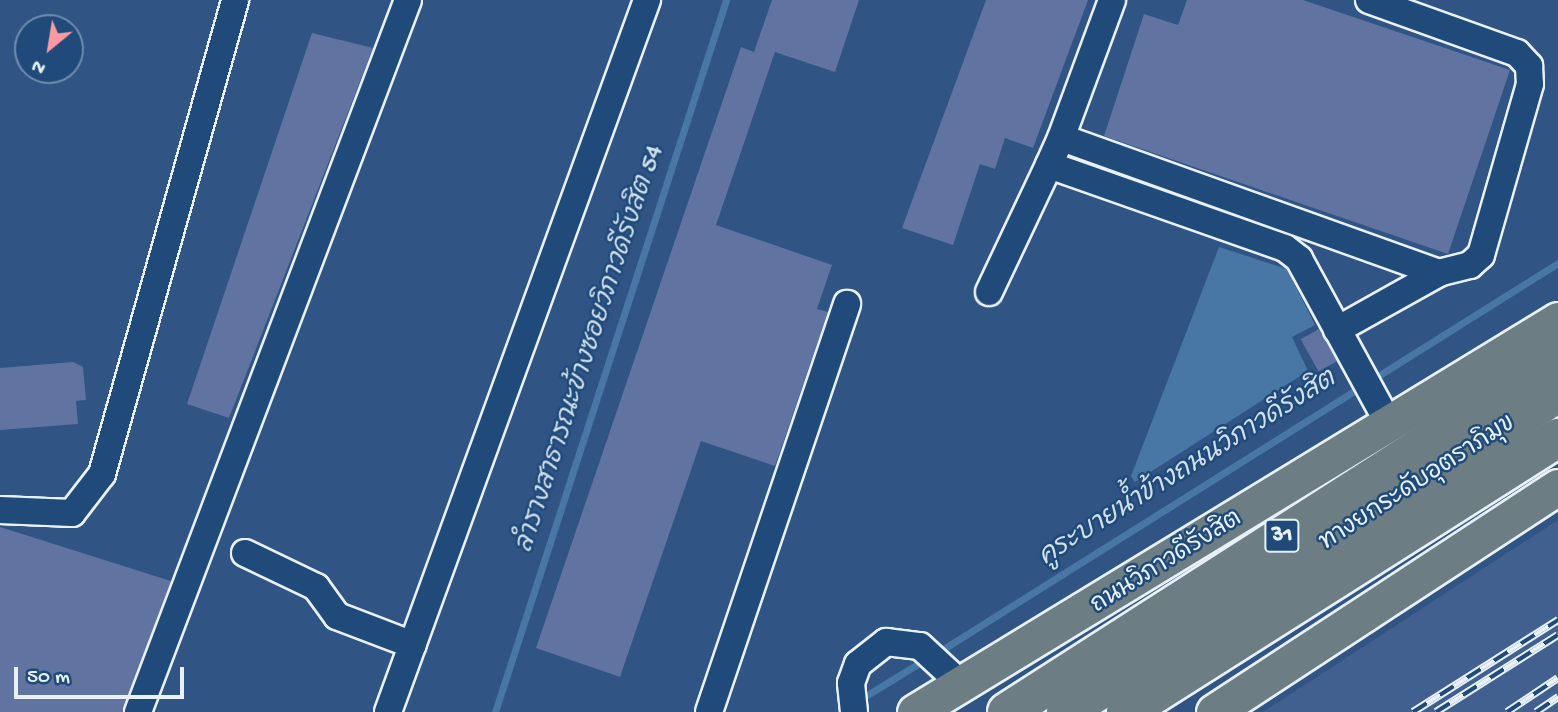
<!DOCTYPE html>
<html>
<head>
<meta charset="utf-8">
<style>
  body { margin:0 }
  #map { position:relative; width:1558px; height:712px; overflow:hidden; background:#305484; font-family:"Gochi Hand","Playpen Sans Thai",sans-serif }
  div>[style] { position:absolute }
  .built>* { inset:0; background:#41608f }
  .water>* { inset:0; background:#4877a5 }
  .stream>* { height:7px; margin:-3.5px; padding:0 3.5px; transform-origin:3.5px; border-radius:3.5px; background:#4877a5 }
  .building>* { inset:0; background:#6073a1; transform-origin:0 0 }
  .roads { filter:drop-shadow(2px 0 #e8f1f8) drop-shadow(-2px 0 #e8f1f8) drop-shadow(0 2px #e8f1f8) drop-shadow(0 -2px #e8f1f8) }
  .minor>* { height:26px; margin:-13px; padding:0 13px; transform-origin:13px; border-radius:13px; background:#1f4a7a }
  .major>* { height:35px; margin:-17.5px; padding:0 17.5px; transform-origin:17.5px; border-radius:17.5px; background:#6c7e84 }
  .highway>* { height:38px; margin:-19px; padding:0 19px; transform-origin:19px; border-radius:19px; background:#6c7e84 }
  .rail>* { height:8px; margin-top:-4px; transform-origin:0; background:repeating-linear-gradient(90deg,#1f4a7a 0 16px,#e8f1f8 0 32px); box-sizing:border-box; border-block:2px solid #e8f1f8 }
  span { translate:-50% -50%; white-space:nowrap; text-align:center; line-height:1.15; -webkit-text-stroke:5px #1f4a7a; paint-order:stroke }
  .shield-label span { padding:2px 5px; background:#1f4a7a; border:2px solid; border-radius:5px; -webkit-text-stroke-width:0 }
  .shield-label { font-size:23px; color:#e8f1f8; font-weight:700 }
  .street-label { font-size:24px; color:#e8f1f8 }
  .water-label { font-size:26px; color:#d0dfec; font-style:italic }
  .north { position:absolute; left:14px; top:14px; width:70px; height:70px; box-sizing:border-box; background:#1f4a7a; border:2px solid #6f8dac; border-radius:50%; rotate:210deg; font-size:19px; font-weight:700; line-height:28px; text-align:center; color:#e8f1f8 }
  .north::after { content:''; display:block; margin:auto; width:24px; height:32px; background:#ff9aa2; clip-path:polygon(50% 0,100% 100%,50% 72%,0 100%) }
  .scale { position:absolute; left:14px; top:667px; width:170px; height:32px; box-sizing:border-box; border:4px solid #e8f1f8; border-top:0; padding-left:9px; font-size:21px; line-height:24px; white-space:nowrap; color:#e8f1f8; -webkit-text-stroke:5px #1f4a7a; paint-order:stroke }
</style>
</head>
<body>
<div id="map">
  <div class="built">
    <i style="clip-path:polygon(1558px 520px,1558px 712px,1263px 712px)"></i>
  </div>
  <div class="water">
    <i style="clip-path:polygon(1219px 247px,1287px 269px,1315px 325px,1292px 337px,1308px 371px,1135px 482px,1131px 476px)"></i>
  </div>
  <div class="stream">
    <i style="left:937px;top:653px;width:733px;rotate:-32.13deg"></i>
    <i style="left:859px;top:700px;width:79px;rotate:-31.5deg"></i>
    <i style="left:495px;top:712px;width:749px;rotate:-72.02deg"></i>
  </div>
  <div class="building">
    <i style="clip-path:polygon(772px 0,859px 0,835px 72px,775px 52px,716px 225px,832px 265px,817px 309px,828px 312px,775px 466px,701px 441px,620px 677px,536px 648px,741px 47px,754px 52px)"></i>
    <i style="clip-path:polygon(986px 0,1088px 0,1033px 148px,1005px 138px,995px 169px,980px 164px,953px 245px,902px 228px)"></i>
    <i style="clip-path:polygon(1187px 0,1303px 0,1510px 70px,1448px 254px,1104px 136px,1144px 14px,1178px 25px)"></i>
    <i style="clip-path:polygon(312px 33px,373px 48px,229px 418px,187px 404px)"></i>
    <i style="left:1319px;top:329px;width:37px;height:21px;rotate:61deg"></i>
    <i style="clip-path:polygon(73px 362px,83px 367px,86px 400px,76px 401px,78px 424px,0 430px,0 368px)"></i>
    <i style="clip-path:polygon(0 527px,171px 581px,123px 712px,0 712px)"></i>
  </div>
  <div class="roads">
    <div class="minor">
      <i style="left:1369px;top:0;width:157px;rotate:19.7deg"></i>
      <i style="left:1517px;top:53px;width:18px;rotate:47deg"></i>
      <i style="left:1529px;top:66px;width:18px;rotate:87deg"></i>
      <i style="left:1530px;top:84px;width:178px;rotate:106deg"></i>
      <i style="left:1481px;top:255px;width:15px;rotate:138deg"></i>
      <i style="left:1470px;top:265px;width:32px;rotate:166deg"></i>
      <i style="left:1439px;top:273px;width:401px;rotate:-160.3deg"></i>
      <i style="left:1061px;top:138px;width:30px;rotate:114deg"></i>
      <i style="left:1049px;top:165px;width:250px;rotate:19.4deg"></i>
      <i style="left:1285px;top:248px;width:18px;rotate:38deg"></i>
      <i style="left:1299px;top:259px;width:190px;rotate:61.4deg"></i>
      <i style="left:1061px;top:138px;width:147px;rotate:-69.7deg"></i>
      <i style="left:989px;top:292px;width:140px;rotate:-64.7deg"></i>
      <i style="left:1337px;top:330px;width:117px;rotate:-29.2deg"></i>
      <i style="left:0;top:510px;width:72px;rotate:2.4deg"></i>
      <i style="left:72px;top:513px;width:49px;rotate:-52.4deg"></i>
      <i style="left:102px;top:474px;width:492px;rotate:-74.3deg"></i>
      <i style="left:245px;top:553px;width:79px;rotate:25.6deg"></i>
      <i style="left:316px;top:587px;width:36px;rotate:54deg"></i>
      <i style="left:337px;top:616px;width:81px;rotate:20.9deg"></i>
      <i style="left:138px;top:712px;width:761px;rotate:-69.23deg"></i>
      <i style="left:388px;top:712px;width:758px;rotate:-70.01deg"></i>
      <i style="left:709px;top:712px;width:431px;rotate:-71.3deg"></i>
      <i style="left:854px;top:712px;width:29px;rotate:-96deg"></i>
      <i style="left:851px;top:683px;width:20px;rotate:-70deg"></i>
      <i style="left:858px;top:664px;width:36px;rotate:-38deg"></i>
      <i style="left:886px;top:642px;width:34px;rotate:7deg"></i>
      <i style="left:920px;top:646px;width:57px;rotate:42.9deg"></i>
    </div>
    <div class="major">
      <i style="left:915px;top:712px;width:753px;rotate:-31.37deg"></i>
      <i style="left:1214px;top:712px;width:411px;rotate:-33.2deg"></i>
    </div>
    <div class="highway">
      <i style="left:1450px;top:391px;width:93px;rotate:-26deg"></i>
      <i style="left:1007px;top:712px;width:654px;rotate:-32.65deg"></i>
      <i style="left:1066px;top:712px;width:586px;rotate:-32.96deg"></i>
      <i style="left:1126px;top:712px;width:512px;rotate:-32.39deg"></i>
    </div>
  </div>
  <div class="rail">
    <i style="left:1413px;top:712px;width:172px;rotate:-32.4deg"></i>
    <i style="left:1436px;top:712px;width:144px;rotate:-32.3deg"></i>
    <i style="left:1507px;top:712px;width:61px;rotate:-33.7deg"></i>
    <i style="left:1536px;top:712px;width:27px;rotate:-34deg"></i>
  </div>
  <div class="shield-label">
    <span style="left:1282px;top:536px">31</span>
  </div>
  <div class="street-label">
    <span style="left:1418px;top:484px;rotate:-33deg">ทางยกระดับอุตราภิมุข</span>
    <span style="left:1167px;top:563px;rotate:-32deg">ถนนวิภาวดีรังสิต</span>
  </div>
  <div class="water-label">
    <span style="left:591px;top:350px;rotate:-72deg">ลำรางสาธารณะข้างซอยวิภาวดีรังสิต 54</span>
    <span style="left:1188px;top:470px;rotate:-32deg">คูระบายน้ำข้างถนนวิภาวดีรังสิต</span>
  </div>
  <div class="north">N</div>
  <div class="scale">50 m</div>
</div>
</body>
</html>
